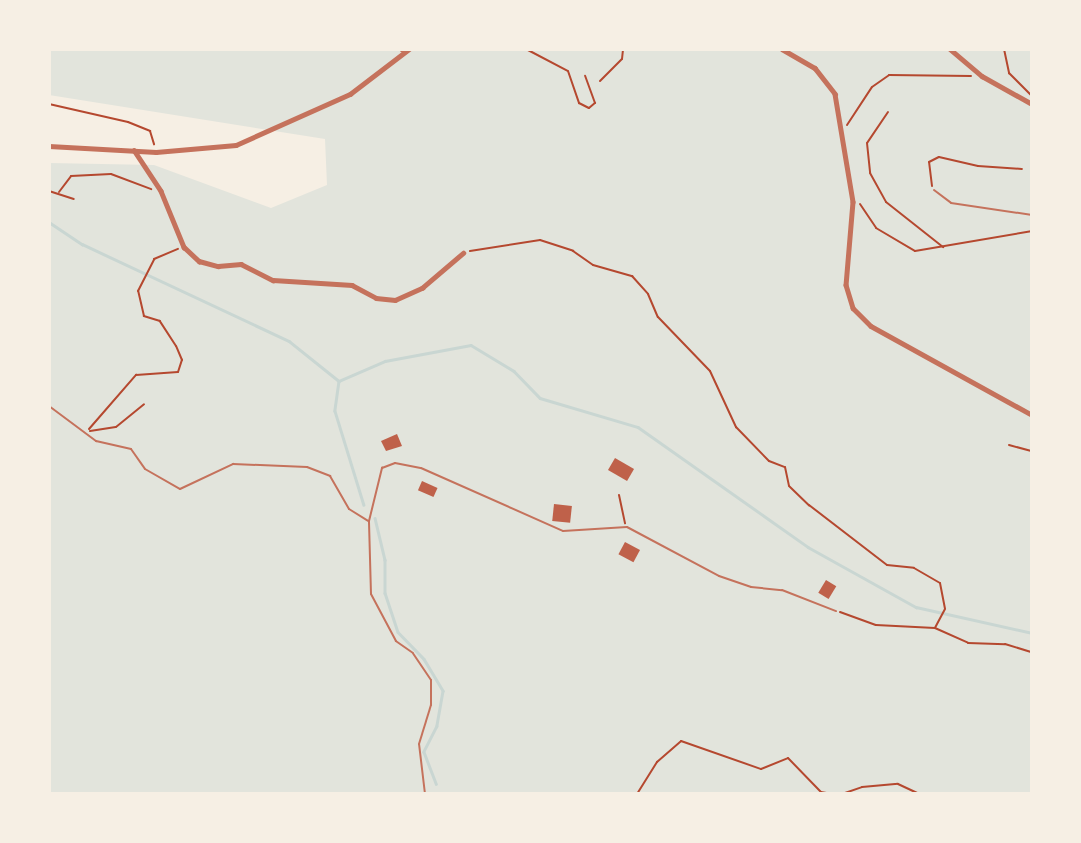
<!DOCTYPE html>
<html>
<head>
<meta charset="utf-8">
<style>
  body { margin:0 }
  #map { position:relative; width:1081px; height:843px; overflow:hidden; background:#f6efe4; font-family:Roboto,sans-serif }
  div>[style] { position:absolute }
  .green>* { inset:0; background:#e2e4dc }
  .stream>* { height:2.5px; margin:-1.25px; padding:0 1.25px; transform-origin:1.25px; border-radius:1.25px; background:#c9d6d2 }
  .building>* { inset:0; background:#bf614a; transform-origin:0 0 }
  .path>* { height:2px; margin:-1px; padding:0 1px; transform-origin:1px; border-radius:1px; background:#b5482f }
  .service>* { height:2px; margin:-1px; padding:0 1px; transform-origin:1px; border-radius:1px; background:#c5725c }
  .minor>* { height:4.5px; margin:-2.25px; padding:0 2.25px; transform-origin:2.25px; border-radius:2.25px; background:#c5725c }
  span { translate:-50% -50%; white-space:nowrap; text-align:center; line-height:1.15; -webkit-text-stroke:5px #f6efe4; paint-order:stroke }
  .frame { position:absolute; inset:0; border:51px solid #f6efe4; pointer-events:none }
</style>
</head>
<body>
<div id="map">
  <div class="green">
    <i style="clip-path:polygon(49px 49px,1032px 49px,1032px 794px,49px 794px,49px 163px,154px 165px,271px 208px,327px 185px,325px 139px,49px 95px)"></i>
  </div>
  <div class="stream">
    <i style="left:49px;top:222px;width:40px;rotate:34deg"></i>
    <i style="left:82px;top:244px;width:229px;rotate:25.1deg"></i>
    <i style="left:289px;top:341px;width:64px;rotate:38.7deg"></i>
    <i style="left:339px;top:381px;width:50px;rotate:-23.5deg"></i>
    <i style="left:385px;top:361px;width:87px;rotate:-10.5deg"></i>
    <i style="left:471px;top:345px;width:50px;rotate:31.2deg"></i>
    <i style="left:514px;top:371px;width:37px;rotate:46deg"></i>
    <i style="left:540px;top:398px;width:102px;rotate:16.5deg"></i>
    <i style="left:638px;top:427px;width:208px;rotate:35.2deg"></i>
    <i style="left:808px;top:547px;width:124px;rotate:29.1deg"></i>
    <i style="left:916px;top:607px;width:119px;rotate:12.6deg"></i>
    <i style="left:339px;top:381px;width:30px;rotate:98deg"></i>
    <i style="left:335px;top:411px;width:98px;rotate:72.9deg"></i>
    <i style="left:375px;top:518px;width:43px;rotate:76.6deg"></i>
    <i style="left:385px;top:560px;width:33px;rotate:90deg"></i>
    <i style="left:385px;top:593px;width:41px;rotate:71.6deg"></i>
    <i style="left:398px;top:632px;width:37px;rotate:46deg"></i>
    <i style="left:424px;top:659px;width:37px;rotate:59deg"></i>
    <i style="left:443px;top:691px;width:36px;rotate:100deg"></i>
    <i style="left:437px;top:726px;width:29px;rotate:117deg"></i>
    <i style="left:424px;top:752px;width:34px;rotate:69deg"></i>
  </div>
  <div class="building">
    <i style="clip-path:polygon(397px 434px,402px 446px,386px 451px,381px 441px)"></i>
    <i style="left:615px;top:458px;width:22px;height:14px;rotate:30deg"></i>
    <i style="left:422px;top:481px;width:17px;height:10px;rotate:24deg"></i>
    <i style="left:554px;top:504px;width:18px;height:17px;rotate:6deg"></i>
    <i style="left:625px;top:542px;width:17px;height:14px;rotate:28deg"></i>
    <i style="left:826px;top:580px;width:12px;height:15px;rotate:31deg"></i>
  </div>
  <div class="path">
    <i style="left:526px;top:49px;width:47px;rotate:27.6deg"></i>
    <i style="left:568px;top:71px;width:34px;rotate:71deg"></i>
    <i style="left:579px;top:103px;width:11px;rotate:27deg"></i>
    <i style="left:589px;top:108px;width:8px;rotate:-40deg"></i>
    <i style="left:595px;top:103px;width:29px;rotate:-110deg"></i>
    <i style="left:1004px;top:49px;width:25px;rotate:78deg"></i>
    <i style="left:1009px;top:73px;width:31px;rotate:45deg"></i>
    <i style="left:600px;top:81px;width:31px;rotate:-45deg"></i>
    <i style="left:622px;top:59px;width:10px;rotate:-84deg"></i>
    <i style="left:49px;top:104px;width:81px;rotate:12.8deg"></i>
    <i style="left:128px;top:122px;width:24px;rotate:22deg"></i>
    <i style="left:150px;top:131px;width:14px;rotate:73deg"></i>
    <i style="left:888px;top:112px;width:37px;rotate:124deg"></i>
    <i style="left:867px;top:143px;width:30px;rotate:84deg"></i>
    <i style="left:870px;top:173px;width:33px;rotate:61deg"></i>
    <i style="left:886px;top:202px;width:73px;rotate:38.3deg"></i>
    <i style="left:847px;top:125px;width:45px;rotate:-56.7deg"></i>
    <i style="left:872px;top:87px;width:21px;rotate:-35deg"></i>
    <i style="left:889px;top:75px;width:82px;rotate:0.7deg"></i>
    <i style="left:932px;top:186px;width:24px;rotate:-97deg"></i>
    <i style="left:929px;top:162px;width:11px;rotate:-27deg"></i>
    <i style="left:939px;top:157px;width:40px;rotate:13deg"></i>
    <i style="left:978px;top:166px;width:44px;rotate:3.9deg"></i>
    <i style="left:49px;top:191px;width:26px;rotate:18deg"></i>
    <i style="left:59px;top:192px;width:20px;rotate:-53deg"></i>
    <i style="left:71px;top:176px;width:40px;rotate:-2.9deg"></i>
    <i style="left:111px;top:174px;width:43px;rotate:20.6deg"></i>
    <i style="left:860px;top:204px;width:29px;rotate:56deg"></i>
    <i style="left:876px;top:228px;width:45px;rotate:30.5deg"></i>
    <i style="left:915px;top:251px;width:119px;rotate:-9.7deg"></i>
    <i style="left:470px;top:251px;width:71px;rotate:-8.9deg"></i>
    <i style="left:540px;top:240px;width:35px;rotate:18deg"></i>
    <i style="left:573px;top:251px;width:24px;rotate:35deg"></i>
    <i style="left:593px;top:265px;width:41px;rotate:15.8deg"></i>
    <i style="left:632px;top:276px;width:24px;rotate:48deg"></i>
    <i style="left:648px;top:294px;width:25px;rotate:67deg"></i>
    <i style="left:658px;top:317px;width:75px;rotate:46.1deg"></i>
    <i style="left:710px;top:371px;width:62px;rotate:65.1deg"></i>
    <i style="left:736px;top:427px;width:47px;rotate:45.9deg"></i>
    <i style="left:769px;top:461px;width:17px;rotate:21deg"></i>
    <i style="left:785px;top:467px;width:19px;rotate:78deg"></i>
    <i style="left:789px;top:486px;width:28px;rotate:44deg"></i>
    <i style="left:809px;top:505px;width:98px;rotate:37.6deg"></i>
    <i style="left:887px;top:565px;width:27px;rotate:6deg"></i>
    <i style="left:914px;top:568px;width:30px;rotate:30deg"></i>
    <i style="left:940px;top:583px;width:26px;rotate:79deg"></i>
    <i style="left:945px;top:609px;width:21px;rotate:118deg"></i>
    <i style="left:89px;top:429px;width:72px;rotate:-49deg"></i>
    <i style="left:136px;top:375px;width:42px;rotate:-4.1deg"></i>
    <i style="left:178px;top:372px;width:13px;rotate:-72deg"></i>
    <i style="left:182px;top:360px;width:15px;rotate:-113deg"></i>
    <i style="left:176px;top:346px;width:30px;rotate:-123deg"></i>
    <i style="left:160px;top:321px;width:17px;rotate:-163deg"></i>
    <i style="left:144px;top:316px;width:26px;rotate:-103deg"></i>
    <i style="left:138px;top:291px;width:36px;rotate:-63deg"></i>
    <i style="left:154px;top:259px;width:26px;rotate:-23deg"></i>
    <i style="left:90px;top:431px;width:26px;rotate:-9deg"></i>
    <i style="left:116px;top:427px;width:36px;rotate:-39deg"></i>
    <i style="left:1009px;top:445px;width:24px;rotate:15deg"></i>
    <i style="left:619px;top:495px;width:29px;rotate:78deg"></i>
    <i style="left:840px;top:612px;width:38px;rotate:20deg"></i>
    <i style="left:876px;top:625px;width:59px;rotate:2.9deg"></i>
    <i style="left:935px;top:628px;width:36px;rotate:24deg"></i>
    <i style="left:968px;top:643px;width:37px;rotate:2deg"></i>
    <i style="left:1005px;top:644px;width:28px;rotate:17deg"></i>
    <i style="left:637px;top:794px;width:38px;rotate:-58deg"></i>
    <i style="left:657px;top:762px;width:32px;rotate:-41deg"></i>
    <i style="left:681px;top:741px;width:85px;rotate:19.3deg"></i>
    <i style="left:761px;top:769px;width:29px;rotate:-22deg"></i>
    <i style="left:788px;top:758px;width:47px;rotate:45.9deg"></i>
    <i style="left:821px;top:792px;width:11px;rotate:10deg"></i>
    <i style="left:657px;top:794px;width:14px"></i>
    <i style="left:842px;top:794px;width:21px;rotate:-19deg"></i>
    <i style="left:862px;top:787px;width:36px;rotate:-5deg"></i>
    <i style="left:898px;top:784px;width:23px;rotate:25deg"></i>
  </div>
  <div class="service">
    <i style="left:934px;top:190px;width:21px;rotate:37deg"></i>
    <i style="left:951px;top:203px;width:82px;rotate:8.4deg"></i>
    <i style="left:49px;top:406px;width:59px;rotate:36.7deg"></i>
    <i style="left:96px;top:441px;width:36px;rotate:13deg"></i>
    <i style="left:131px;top:449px;width:24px;rotate:55deg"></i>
    <i style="left:145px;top:469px;width:40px;rotate:29.7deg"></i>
    <i style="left:180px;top:489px;width:59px;rotate:-25.3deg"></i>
    <i style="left:233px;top:464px;width:74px;rotate:2.3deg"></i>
    <i style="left:307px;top:467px;width:25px;rotate:21deg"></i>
    <i style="left:330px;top:476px;width:38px;rotate:60deg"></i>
    <i style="left:349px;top:509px;width:22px;rotate:32deg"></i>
    <i style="left:425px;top:794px;width:50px;rotate:-96.8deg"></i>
    <i style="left:419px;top:744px;width:41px;rotate:-72.9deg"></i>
    <i style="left:431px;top:705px;width:25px;rotate:-90deg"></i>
    <i style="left:431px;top:680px;width:32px;rotate:-124deg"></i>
    <i style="left:413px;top:653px;width:21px;rotate:-145deg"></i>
    <i style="left:396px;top:641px;width:53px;rotate:-118deg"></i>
    <i style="left:371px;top:594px;width:73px;rotate:-91.6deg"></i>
    <i style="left:369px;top:521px;width:55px;rotate:-76.2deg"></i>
    <i style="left:382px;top:468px;width:14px;rotate:-21deg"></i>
    <i style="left:395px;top:463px;width:26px;rotate:11deg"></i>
    <i style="left:421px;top:468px;width:155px;rotate:23.9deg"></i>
    <i style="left:563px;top:531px;width:64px;rotate:-3.6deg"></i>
    <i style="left:627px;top:527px;width:104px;rotate:28deg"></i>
    <i style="left:719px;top:576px;width:34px;rotate:19deg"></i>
    <i style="left:751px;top:587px;width:31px;rotate:6deg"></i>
    <i style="left:782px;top:590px;width:58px;rotate:21.3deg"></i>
  </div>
  <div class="minor">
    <i style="left:782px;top:49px;width:38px;rotate:30deg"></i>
    <i style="left:815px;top:68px;width:33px;rotate:52deg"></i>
    <i style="left:835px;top:94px;width:109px;rotate:80.5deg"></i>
    <i style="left:853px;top:202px;width:83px;rotate:94.8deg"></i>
    <i style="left:846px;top:285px;width:24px;rotate:73deg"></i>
    <i style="left:853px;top:308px;width:25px;rotate:45deg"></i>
    <i style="left:871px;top:326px;width:184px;rotate:28.9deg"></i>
    <i style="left:950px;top:49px;width:42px;rotate:40.2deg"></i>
    <i style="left:982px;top:76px;width:57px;rotate:29.2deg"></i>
    <i style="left:402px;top:50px;width:1px;rotate:-90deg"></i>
    <i style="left:49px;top:146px;width:107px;rotate:3.2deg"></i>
    <i style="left:156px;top:152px;width:80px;rotate:-5deg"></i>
    <i style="left:236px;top:145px;width:125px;rotate:-24.1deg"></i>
    <i style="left:350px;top:94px;width:74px;rotate:-37.3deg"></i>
    <i style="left:134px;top:150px;width:49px;rotate:56.6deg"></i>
    <i style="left:161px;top:191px;width:61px;rotate:67.7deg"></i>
    <i style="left:184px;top:247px;width:21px;rotate:43deg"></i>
    <i style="left:199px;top:261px;width:20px;rotate:15deg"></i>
    <i style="left:218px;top:266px;width:23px;rotate:-5deg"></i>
    <i style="left:241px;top:264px;width:36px;rotate:27deg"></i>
    <i style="left:273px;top:280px;width:79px;rotate:3.6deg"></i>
    <i style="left:352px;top:285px;width:27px;rotate:28deg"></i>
    <i style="left:376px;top:298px;width:19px;rotate:6deg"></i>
    <i style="left:395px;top:300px;width:30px;rotate:-24deg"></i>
    <i style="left:422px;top:288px;width:54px;rotate:-40.5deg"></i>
  </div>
  <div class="frame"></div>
</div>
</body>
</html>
